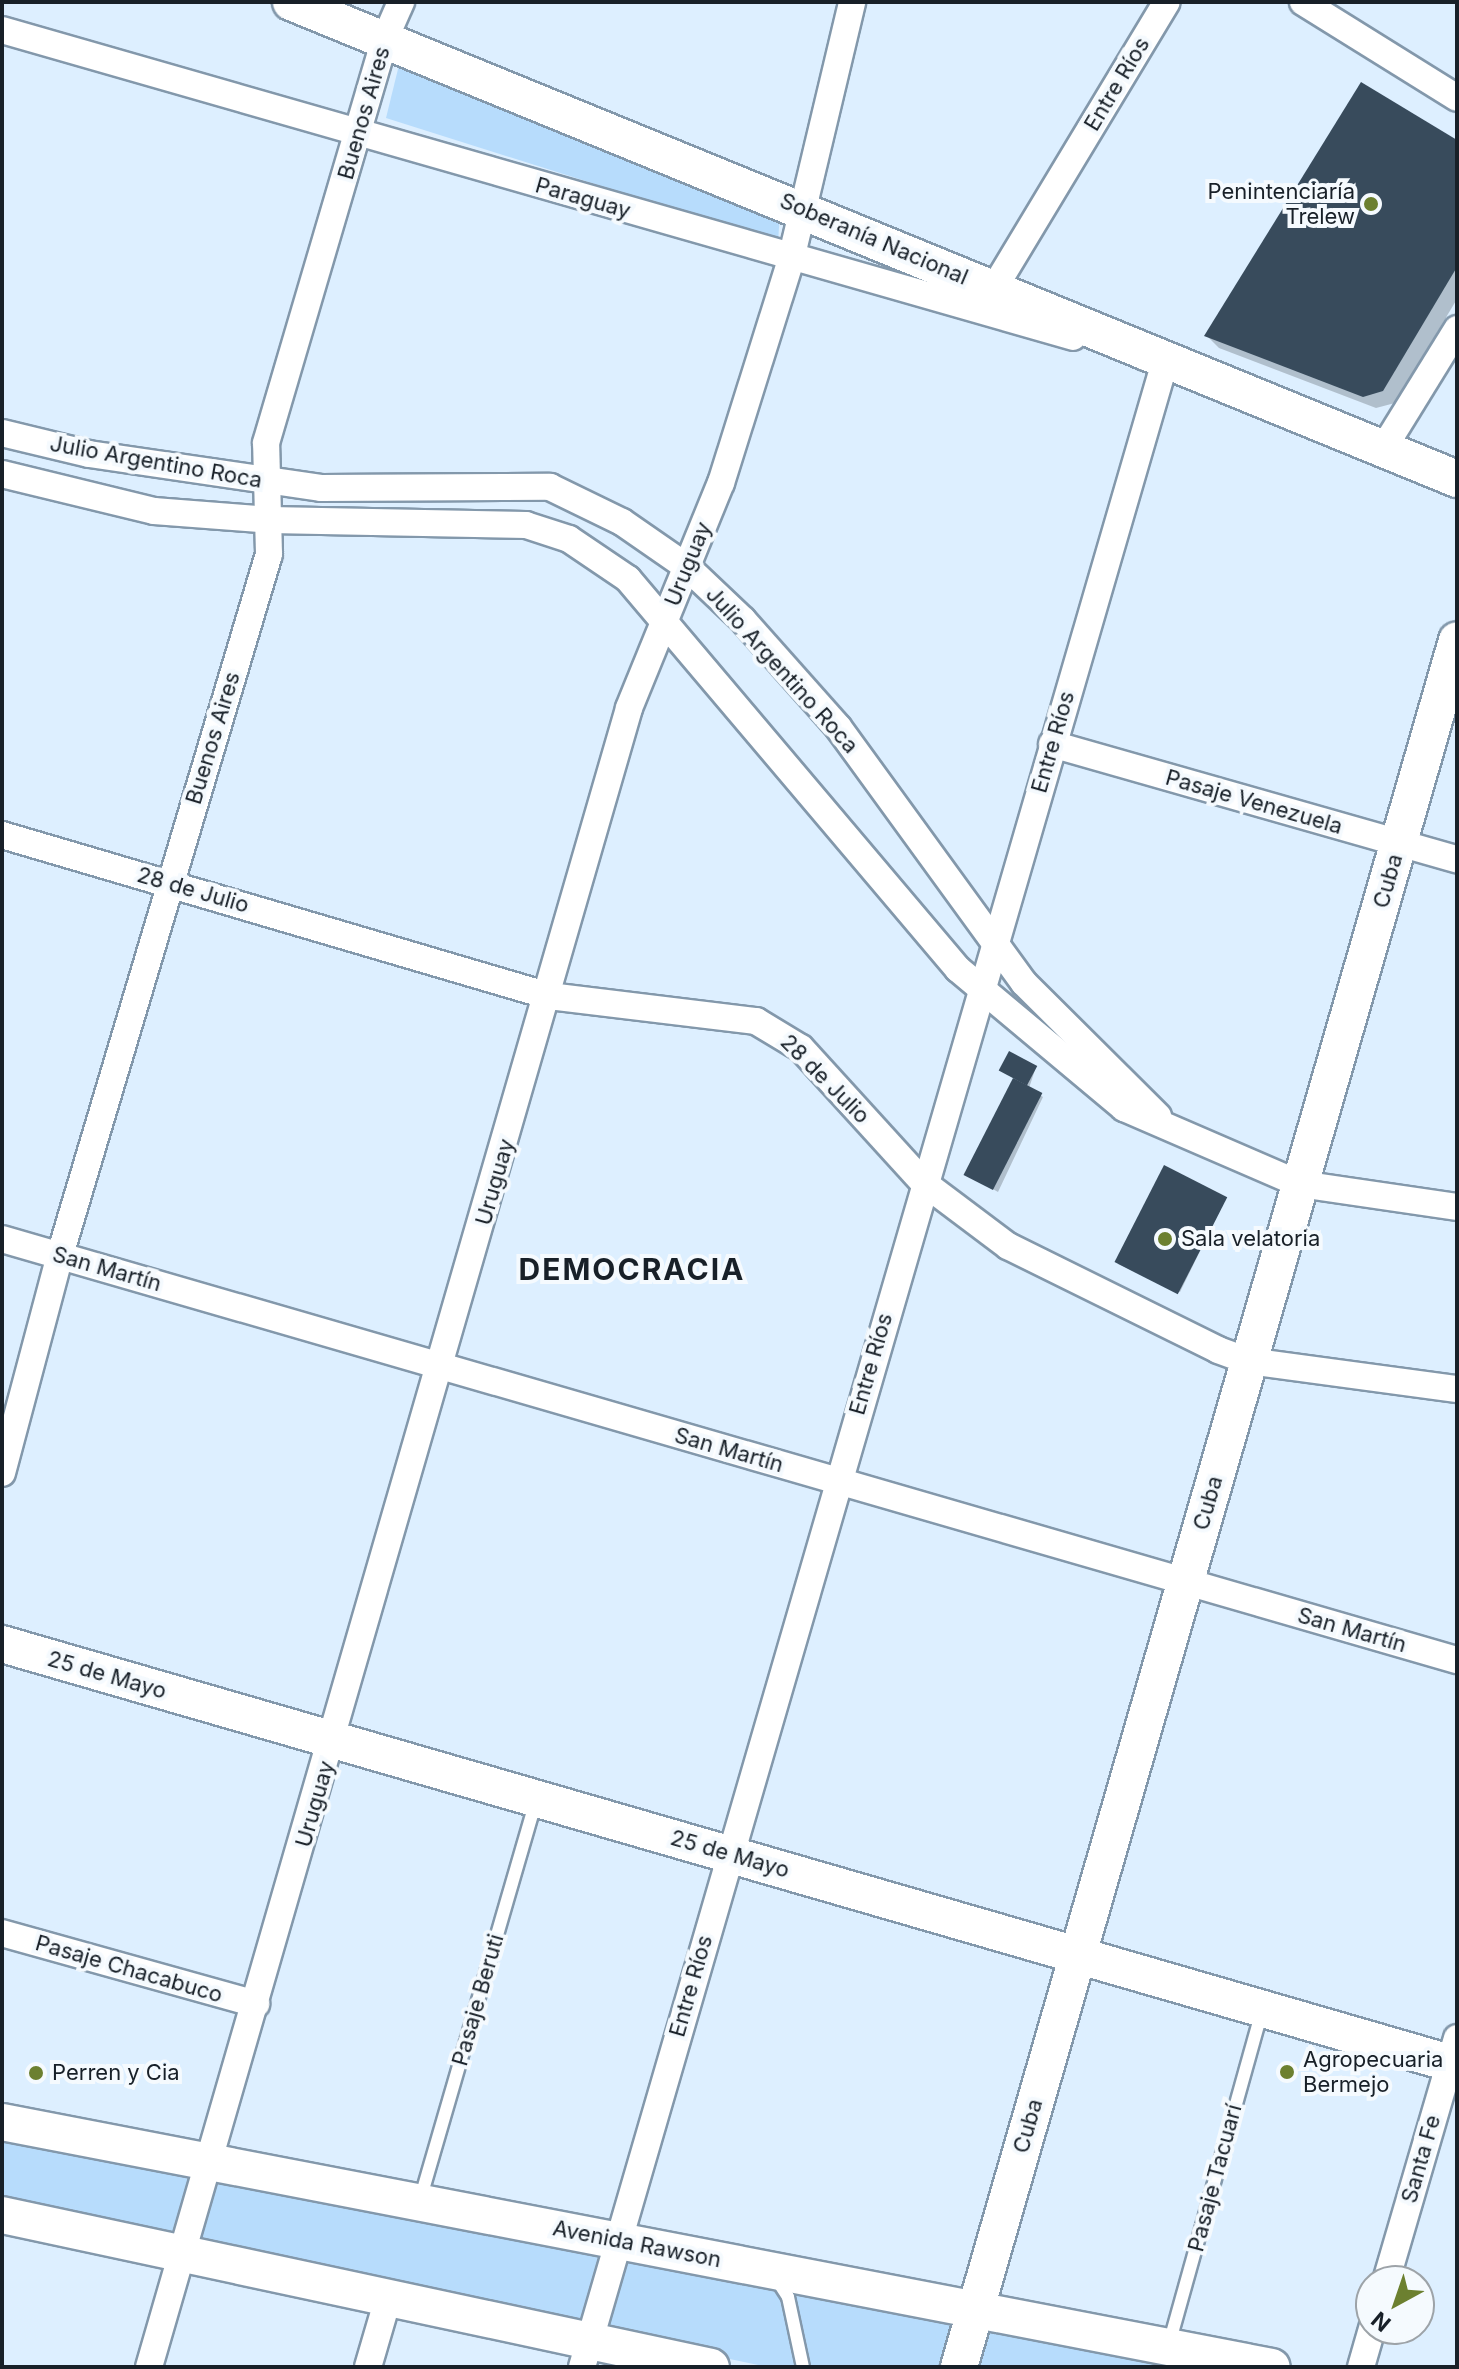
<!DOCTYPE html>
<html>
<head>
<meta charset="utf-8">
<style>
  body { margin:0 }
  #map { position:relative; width:1459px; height:2369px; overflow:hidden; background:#ddefff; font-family:Inter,sans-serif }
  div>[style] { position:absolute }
  .green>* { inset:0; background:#b7dcfc }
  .shadow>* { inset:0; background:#0003 }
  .building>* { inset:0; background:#384b5c; transform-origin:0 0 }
  .roads { filter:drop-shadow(2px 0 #8398ab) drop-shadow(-2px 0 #8398ab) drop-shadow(0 2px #8398ab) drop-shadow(0 -2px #8398ab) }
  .lane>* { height:12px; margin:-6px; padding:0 6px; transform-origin:6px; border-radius:6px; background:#fff }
  .street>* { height:26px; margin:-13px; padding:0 13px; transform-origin:13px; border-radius:13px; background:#fff }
  .secondary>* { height:36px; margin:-18px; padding:0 18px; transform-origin:18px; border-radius:18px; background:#fff }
  .dots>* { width:22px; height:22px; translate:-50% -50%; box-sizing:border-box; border:4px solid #f5fafe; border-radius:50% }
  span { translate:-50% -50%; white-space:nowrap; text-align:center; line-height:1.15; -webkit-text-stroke:8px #f5fafe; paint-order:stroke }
  .street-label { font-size:22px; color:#182028 }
  .poi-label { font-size:22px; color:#182028 }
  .right { translate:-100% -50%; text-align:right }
  .left { translate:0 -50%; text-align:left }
  .district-label { font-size:30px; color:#182028; font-weight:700; letter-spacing:2px }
  .frame { position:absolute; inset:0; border:4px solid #182028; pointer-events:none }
  .north { position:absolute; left:1355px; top:2265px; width:80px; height:80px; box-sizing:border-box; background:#f5fafe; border:2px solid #9da3a8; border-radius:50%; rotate:220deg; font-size:22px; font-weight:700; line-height:32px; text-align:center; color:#182028 }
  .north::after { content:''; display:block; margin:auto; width:28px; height:36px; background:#6c8030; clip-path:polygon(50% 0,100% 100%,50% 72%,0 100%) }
</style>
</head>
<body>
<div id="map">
  <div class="green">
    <i style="clip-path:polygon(399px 65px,780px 213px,778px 242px,386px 118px)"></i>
    <i style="clip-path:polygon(2px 2139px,1200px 2367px,768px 2367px,2px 2205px)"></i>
  </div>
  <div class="shadow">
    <i style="clip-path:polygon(1457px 143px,1457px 299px,1395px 403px,1376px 408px,1219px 348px,1207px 336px)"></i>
    <i style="clip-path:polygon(1036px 1067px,1029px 1088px,1043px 1097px,998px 1192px,970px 1176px,1015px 1079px)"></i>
    <i style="clip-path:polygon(1226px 1198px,1180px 1292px,1118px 1264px)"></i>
  </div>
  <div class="building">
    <i style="clip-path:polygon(1361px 82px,1457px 140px,1457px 267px,1383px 391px,1363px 397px,1204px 336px)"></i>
    <i style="left:1009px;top:1051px;width:32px;height:22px;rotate:28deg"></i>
    <i style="left:1013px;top:1078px;width:33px;height:109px;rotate:27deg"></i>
    <i style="left:1164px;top:1165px;width:71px;height:109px;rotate:27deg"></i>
  </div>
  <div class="roads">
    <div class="lane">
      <i style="left:420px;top:2200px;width:416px;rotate:-73.8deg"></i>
      <i style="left:777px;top:2280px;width:20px;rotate:57deg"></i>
      <i style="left:788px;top:2297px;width:72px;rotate:77.9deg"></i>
      <i style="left:1169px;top:2344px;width:346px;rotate:-74.4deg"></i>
    </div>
    <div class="street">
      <i style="left:1303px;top:2px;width:181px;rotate:31.9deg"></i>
      <i style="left:2px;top:30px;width:1114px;rotate:15.99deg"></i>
      <i style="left:993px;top:290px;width:336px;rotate:-58.9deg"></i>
      <i style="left:2px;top:433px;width:89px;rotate:13.6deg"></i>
      <i style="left:89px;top:454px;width:234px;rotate:8.3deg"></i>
      <i style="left:321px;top:488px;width:229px;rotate:-0.3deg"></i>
      <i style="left:550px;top:487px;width:80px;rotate:25.9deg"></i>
      <i style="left:622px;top:522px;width:79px;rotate:34.7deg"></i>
      <i style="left:687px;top:567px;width:77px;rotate:43.4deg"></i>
      <i style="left:743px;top:620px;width:143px;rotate:48.4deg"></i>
      <i style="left:838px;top:727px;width:316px;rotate:54deg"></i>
      <i style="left:1024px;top:983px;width:189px;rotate:44.8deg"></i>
      <i style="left:1383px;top:449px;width:141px;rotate:-58.3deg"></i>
      <i style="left:2px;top:474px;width:156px;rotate:13.7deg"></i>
      <i style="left:154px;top:511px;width:116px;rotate:4.4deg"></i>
      <i style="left:270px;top:520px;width:256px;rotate:1.1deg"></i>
      <i style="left:526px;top:525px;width:45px;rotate:18deg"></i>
      <i style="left:569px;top:539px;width:71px;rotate:34.1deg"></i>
      <i style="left:628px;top:579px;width:511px;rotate:49.76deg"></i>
      <i style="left:958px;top:969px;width:217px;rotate:39.9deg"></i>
      <i style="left:1124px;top:1108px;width:192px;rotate:23.4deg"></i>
      <i style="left:1300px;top:1184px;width:159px;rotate:8.3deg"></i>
      <i style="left:1052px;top:744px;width:421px;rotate:15.9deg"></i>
      <i style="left:2px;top:835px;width:570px;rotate:16.4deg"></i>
      <i style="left:549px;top:996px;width:209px;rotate:6.9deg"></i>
      <i style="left:756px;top:1021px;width:52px;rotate:31deg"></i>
      <i style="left:801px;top:1048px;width:183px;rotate:47.7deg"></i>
      <i style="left:924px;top:1183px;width:105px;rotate:36.9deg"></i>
      <i style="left:1008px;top:1246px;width:234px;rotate:26.3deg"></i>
      <i style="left:1218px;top:1350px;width:33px;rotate:20deg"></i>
      <i style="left:1249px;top:1361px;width:210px;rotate:7.7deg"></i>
      <i style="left:2px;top:1239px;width:1515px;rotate:16.14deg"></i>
      <i style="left:2px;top:1473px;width:226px;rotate:-75.1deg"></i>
      <i style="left:60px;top:1255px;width:731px;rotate:-73.4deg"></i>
      <i style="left:269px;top:554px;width:111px;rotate:-91.5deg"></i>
      <i style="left:266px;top:443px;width:419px;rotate:-73.6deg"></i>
      <i style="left:384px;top:41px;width:43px;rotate:-66.4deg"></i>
      <i style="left:2px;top:1933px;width:264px;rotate:15.6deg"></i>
      <i style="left:1386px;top:2281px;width:253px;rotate:-73.7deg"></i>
      <i style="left:149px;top:2367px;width:1727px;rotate:-73.86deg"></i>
      <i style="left:629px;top:708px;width:243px;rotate:-67.8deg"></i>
      <i style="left:721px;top:483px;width:235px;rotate:-72.6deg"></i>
      <i style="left:791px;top:259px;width:264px;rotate:-76.6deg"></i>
      <i style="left:368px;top:2367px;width:75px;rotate:-73.7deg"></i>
      <i style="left:582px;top:2367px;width:2088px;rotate:-73.79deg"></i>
      <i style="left:1165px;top:362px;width:21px;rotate:-166deg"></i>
      <i style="left:1361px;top:2367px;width:40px;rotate:-74deg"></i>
    </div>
    <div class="secondary">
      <i style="left:291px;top:2px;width:1260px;rotate:22.25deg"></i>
      <i style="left:2px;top:1644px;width:1515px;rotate:16.14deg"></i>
      <i style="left:2px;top:2122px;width:1293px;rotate:10.92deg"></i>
      <i style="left:2px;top:2215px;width:725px;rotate:12.1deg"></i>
      <i style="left:959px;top:2367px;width:1797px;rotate:-73.91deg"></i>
    </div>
  </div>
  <div class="dots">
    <i style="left:1371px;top:204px;background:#6c8030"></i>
    <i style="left:1165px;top:1239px;background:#6c8030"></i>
    <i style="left:1287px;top:2072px;background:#6c8030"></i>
    <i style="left:36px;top:2073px;background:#6c8030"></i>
  </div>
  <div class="street-label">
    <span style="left:1117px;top:84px;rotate:-59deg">Entre Ríos</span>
    <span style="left:364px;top:113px;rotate:-74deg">Buenos Aires</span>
    <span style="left:583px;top:198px;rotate:16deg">Paraguay</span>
    <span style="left:874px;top:239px;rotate:23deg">Soberanía Nacional</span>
    <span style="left:156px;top:462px;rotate:10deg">Julio Argentino Roca</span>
    <span style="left:688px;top:564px;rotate:-68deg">Uruguay</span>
    <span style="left:782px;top:670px;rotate:48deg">Julio Argentino Roca</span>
    <span style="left:213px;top:738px;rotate:-73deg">Buenos Aires</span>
    <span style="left:1053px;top:742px;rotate:-74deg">Entre Ríos</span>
    <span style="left:1254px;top:802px;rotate:16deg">Pasaje Venezuela</span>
    <span style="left:1388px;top:881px;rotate:-74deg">Cuba</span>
    <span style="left:193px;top:890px;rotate:16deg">28 de Julio</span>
    <span style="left:825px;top:1079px;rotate:45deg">28 de Julio</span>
    <span style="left:495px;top:1182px;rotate:-74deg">Uruguay</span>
    <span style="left:107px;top:1269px;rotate:16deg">San Martín</span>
    <span style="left:871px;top:1364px;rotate:-74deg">Entre Ríos</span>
    <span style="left:729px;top:1450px;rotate:16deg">San Martín</span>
    <span style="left:1208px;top:1503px;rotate:-74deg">Cuba</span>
    <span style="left:1352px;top:1630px;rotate:16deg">San Martín</span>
    <span style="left:107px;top:1675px;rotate:16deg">25 de Mayo</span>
    <span style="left:315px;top:1804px;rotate:-74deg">Uruguay</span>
    <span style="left:730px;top:1854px;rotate:16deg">25 de Mayo</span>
    <span style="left:129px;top:1969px;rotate:16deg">Pasaje Chacabuco</span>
    <span style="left:691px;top:1986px;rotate:-74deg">Entre Ríos</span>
    <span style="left:478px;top:2000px;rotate:-74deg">Pasaje Beruti</span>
    <span style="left:1028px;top:2126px;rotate:-74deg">Cuba</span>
    <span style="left:1421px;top:2159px;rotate:-74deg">Santa Fe</span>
    <span style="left:1215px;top:2178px;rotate:-75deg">Pasaje Tacuarí</span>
    <span style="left:637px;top:2244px;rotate:11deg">Avenida Rawson</span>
  </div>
  <div class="poi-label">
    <span class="right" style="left:1355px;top:204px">Penintenciaría<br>Trelew</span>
    <span class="left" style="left:1181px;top:1239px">Sala velatoria</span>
    <span class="left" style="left:1303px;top:2072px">Agropecuaria<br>Bermejo</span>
    <span class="left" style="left:52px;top:2073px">Perren y Cia</span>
  </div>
  <div class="district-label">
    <span style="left:632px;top:1269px">DEMOCRACIA</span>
  </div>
  <div class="frame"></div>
  <div class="north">N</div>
</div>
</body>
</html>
